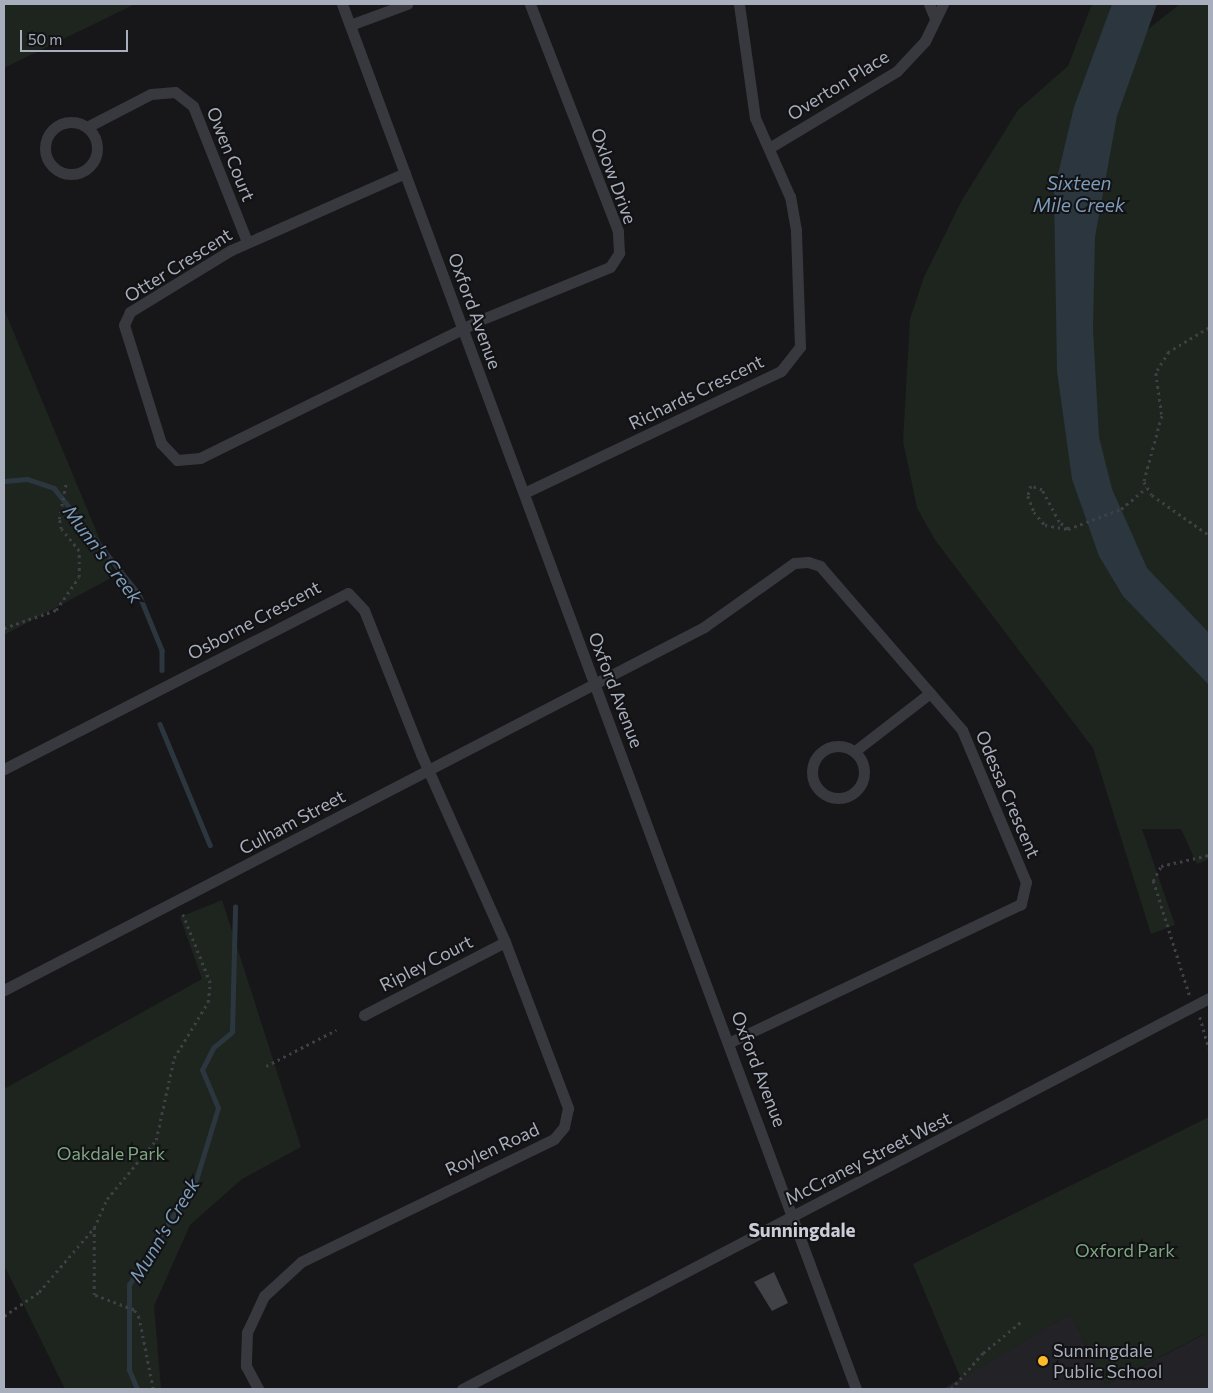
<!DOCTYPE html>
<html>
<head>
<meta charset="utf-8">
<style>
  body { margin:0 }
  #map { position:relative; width:1213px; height:1393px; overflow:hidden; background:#17171a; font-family:Commissioner,sans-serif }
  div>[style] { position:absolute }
  .built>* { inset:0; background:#232327 }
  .green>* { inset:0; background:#1d251e }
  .water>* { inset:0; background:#2c363f }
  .stream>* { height:4.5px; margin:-2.25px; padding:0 2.25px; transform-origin:2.25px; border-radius:2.25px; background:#2c363f }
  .building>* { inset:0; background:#414247 }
  .path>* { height:2.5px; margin-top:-1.25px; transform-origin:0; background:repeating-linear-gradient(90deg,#3e4046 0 2.5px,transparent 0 6.5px) }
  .street>* { height:11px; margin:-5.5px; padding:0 5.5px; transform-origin:5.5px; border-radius:5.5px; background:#38393f }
  .street>.ring { margin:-5.5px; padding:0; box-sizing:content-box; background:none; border:11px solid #38393f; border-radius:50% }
  .dots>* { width:14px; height:14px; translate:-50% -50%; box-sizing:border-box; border:2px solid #121215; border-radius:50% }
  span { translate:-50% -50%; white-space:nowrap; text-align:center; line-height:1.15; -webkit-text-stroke:4px #121215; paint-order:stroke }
  .street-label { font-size:18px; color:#a8aebb }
  .park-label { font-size:18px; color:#7ea781 }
  .poi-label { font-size:18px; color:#a8aebb }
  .left { translate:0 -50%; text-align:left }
  .water-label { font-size:19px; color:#7c9cb9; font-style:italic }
  .neighbourhood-label { font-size:19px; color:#cacdd6; font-weight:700 }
  .frame { position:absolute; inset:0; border:5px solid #a8aebb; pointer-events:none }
  .scale { position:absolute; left:20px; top:30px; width:108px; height:22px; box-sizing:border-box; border:2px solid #a8aebb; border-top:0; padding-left:6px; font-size:15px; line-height:18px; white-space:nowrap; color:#a8aebb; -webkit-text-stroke:4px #121215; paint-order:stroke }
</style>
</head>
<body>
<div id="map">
  <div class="built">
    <i style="clip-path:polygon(1070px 1314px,1106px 1385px,1205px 1334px,1209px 1342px,1209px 1389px,943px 1389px)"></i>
  </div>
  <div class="green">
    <i style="clip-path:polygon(4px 4px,135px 4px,4px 68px)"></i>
    <i style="clip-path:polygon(1092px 4px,1112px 4px,1086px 78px,1180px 4px,1209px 4px,1209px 859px,1197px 864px,1181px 829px,1142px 829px,1175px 925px,1151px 934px,1093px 748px,935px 540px,917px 508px,903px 441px,910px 319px,924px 277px,962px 200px,1018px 110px,1068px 66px)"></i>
    <i style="clip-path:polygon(4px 309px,115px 576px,4px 635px)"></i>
    <i style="clip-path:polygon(222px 900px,301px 1147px,242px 1179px,190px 1225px,154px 1306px,161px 1389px,65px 1389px,4px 1265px,4px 1089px,202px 979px,180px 917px)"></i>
    <i style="clip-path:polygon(1209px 1117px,1209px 1342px,1204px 1334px,1106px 1385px,1070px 1314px,961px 1379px,913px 1264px)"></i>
  </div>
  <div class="water">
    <i style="clip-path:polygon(1112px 4px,1157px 4px,1117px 116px,1095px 237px,1093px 329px,1099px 437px,1112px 489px,1147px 568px,1209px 633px,1209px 685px,1123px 596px,1099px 556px,1072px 479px,1057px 371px,1054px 191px,1074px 107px)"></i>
  </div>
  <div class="stream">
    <i style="left:4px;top:481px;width:23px;rotate:-5deg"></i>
    <i style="left:27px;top:479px;width:28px;rotate:18deg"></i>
    <i style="left:54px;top:488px;width:136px;rotate:51.3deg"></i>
    <i style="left:139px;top:594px;width:61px;rotate:67.7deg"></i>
    <i style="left:162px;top:650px;width:20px;rotate:90deg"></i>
    <i style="left:160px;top:724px;width:131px;rotate:67.5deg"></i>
    <i style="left:137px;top:1389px;width:21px;rotate:-113deg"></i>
    <i style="left:129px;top:1370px;width:85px;rotate:-90deg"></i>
    <i style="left:129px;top:1285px;width:125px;rotate:-57.5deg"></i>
    <i style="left:196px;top:1180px;width:75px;rotate:-73deg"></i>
    <i style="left:218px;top:1108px;width:41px;rotate:-112.8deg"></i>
    <i style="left:202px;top:1070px;width:25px;rotate:-63deg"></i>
    <i style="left:213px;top:1048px;width:25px;rotate:-40deg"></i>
    <i style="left:232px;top:1032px;width:125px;rotate:-88.6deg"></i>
  </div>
  <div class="building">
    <i style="clip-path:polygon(774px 1272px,788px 1303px,772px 1311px,754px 1282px)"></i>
  </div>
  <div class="path">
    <i style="left:1209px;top:328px;width:47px;rotate:149deg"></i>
    <i style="left:1169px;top:352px;width:25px;rotate:122deg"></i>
    <i style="left:1156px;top:373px;width:43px;rotate:82.1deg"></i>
    <i style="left:1162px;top:416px;width:68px;rotate:105.3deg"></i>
    <i style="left:1144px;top:482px;width:15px;rotate:58deg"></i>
    <i style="left:1152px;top:495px;width:70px;rotate:35.1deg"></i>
    <i style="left:1068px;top:529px;width:11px;rotate:-142deg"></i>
    <i style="left:1059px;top:522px;width:36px;rotate:-118deg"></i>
    <i style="left:1042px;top:490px;width:12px;rotate:-160deg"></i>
    <i style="left:1031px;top:486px;width:10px;rotate:107deg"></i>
    <i style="left:1028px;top:496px;width:17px;rotate:69deg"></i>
    <i style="left:1034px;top:512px;width:17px;rotate:50deg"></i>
    <i style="left:1045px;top:525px;width:23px;rotate:10deg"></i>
    <i style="left:1068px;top:529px;width:57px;rotate:-20.7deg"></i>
    <i style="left:1121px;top:509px;width:33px;rotate:-40deg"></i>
    <i style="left:4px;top:628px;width:55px;rotate:-19.1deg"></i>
    <i style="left:56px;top:610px;width:40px;rotate:-55.1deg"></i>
    <i style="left:79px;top:577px;width:26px;rotate:-90deg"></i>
    <i style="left:79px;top:551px;width:28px;rotate:-129deg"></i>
    <i style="left:61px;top:529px;width:10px;rotate:-101deg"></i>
    <i style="left:59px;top:519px;width:38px;rotate:-79deg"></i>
    <i style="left:1189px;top:995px;width:120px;rotate:-107.5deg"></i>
    <i style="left:1153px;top:881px;width:17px;rotate:-62deg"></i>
    <i style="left:1161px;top:866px;width:49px;rotate:-12.9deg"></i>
    <i style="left:1200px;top:1017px;width:33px;rotate:74deg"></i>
    <i style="left:266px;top:1066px;width:79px;rotate:-27.2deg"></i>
    <i style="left:4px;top:1316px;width:42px;rotate:-34.4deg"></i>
    <i style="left:39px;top:1292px;width:83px;rotate:-49.4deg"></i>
    <i style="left:153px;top:1389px;width:72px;rotate:-101.2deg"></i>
    <i style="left:139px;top:1318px;width:9px;rotate:-122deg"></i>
    <i style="left:134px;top:1310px;width:43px;rotate:-159.4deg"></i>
    <i style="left:94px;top:1295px;width:67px;rotate:-90deg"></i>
    <i style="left:94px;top:1228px;width:32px;rotate:-66deg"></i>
    <i style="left:107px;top:1199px;width:77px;rotate:-50.3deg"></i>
    <i style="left:156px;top:1140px;width:84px;rotate:-77.6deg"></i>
    <i style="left:174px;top:1058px;width:66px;rotate:-58.7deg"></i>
    <i style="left:208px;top:1002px;width:19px;rotate:-84deg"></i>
    <i style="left:210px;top:983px;width:75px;rotate:-111.8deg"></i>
    <i style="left:951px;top:1389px;width:48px;rotate:-48.4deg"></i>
    <i style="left:983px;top:1353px;width:50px;rotate:-39.4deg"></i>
  </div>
  <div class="street">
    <i style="left:342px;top:4px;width:1477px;rotate:69.64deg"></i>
    <i style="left:929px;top:4px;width:15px;rotate:67deg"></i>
    <i style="left:350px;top:25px;width:61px;rotate:-20.2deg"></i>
    <i class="ring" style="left:45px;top:122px;width:41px;height:41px"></i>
    <i style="left:87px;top:127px;width:72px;rotate:-27.3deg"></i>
    <i style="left:151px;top:94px;width:24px;rotate:-5deg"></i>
    <i style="left:175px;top:92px;width:23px;rotate:38deg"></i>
    <i style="left:193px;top:106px;width:146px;rotate:68.3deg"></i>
    <i style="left:769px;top:148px;width:149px;rotate:-31deg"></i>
    <i style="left:897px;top:71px;width:41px;rotate:-47deg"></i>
    <i style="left:925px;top:41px;width:41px;rotate:-64.1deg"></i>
    <i style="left:405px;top:173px;width:190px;rotate:156.1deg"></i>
    <i style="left:231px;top:250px;width:119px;rotate:148.5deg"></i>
    <i style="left:130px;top:312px;width:14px;rotate:115deg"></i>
    <i style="left:124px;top:325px;width:124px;rotate:72.6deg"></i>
    <i style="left:161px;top:443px;width:23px;rotate:47deg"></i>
    <i style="left:177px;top:460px;width:23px;rotate:-5deg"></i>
    <i style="left:200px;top:458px;width:312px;rotate:-26.2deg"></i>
    <i style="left:480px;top:320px;width:140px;rotate:-22.2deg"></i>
    <i style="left:610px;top:267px;width:17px;rotate:-57deg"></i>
    <i style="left:619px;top:253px;width:22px;rotate:-93deg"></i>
    <i style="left:618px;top:231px;width:243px;rotate:-111.2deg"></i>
    <i style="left:524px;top:493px;width:284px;rotate:-25.4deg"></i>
    <i style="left:781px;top:371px;width:31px;rotate:-52deg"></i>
    <i style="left:800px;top:347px;width:117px;rotate:-92deg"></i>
    <i style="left:796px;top:230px;width:34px;rotate:-100deg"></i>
    <i style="left:790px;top:197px;width:86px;rotate:-113.9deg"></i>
    <i style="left:755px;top:118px;width:115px;rotate:-98deg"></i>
    <i class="ring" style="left:812px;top:746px;width:41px;height:41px"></i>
    <i style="left:855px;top:751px;width:95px;rotate:-37.7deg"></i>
    <i style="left:4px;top:769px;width:386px;rotate:-27.1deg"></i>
    <i style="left:348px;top:593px;width:23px;rotate:47deg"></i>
    <i style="left:364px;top:610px;width:155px;rotate:68.4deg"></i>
    <i style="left:421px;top:754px;width:206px;rotate:65.9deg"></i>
    <i style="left:505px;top:942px;width:178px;rotate:69.2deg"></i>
    <i style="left:568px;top:1108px;width:19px;rotate:102deg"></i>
    <i style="left:564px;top:1127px;width:16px;rotate:130deg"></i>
    <i style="left:554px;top:1139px;width:281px;rotate:154.1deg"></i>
    <i style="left:301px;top:1262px;width:50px;rotate:137.4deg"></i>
    <i style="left:264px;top:1296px;width:40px;rotate:115deg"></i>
    <i style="left:247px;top:1332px;width:34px;rotate:92deg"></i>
    <i style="left:246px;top:1366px;width:26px;rotate:62deg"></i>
    <i style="left:4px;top:990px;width:789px;rotate:-27.41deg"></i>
    <i style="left:704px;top:627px;width:110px;rotate:-35.4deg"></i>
    <i style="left:794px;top:563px;width:14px;rotate:-4deg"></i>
    <i style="left:808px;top:562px;width:13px;rotate:18deg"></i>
    <i style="left:820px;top:566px;width:217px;rotate:49.1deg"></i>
    <i style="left:962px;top:730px;width:165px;rotate:67.2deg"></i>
    <i style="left:1026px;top:882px;width:23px;rotate:103deg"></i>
    <i style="left:1021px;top:904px;width:322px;rotate:154.6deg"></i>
    <i style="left:364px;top:1015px;width:159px;rotate:-27.4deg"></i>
    <i style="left:462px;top:1389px;width:843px;rotate:-27.63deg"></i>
  </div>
  <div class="dots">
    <i style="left:1043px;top:1361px;background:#ffba2a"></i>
  </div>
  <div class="street-label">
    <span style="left:838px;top:85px;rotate:-32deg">Overton Place</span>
    <span style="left:231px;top:154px;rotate:68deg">Owen Court</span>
    <span style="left:614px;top:176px;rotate:70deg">Oxlow Drive</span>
    <span style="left:178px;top:265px;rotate:-32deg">Otter Crescent</span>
    <span style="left:475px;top:311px;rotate:70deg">Oxford Avenue</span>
    <span style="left:696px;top:392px;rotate:-26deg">Richards Crescent</span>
    <span style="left:254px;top:620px;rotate:-28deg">Osborne Crescent</span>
    <span style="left:616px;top:690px;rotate:69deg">Oxford Avenue</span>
    <span style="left:1008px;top:794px;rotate:67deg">Odessa Crescent</span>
    <span style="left:292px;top:822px;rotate:-28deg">Culham Street</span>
    <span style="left:426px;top:963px;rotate:-27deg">Ripley Court</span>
    <span style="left:759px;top:1069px;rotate:69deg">Oxford Avenue</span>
    <span style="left:492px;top:1149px;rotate:-25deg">Roylen Road</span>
    <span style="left:868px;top:1158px;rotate:-27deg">McCraney Street West</span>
  </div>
  <div class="park-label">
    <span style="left:111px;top:1153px">Oakdale Park</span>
    <span style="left:1125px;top:1250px">Oxford Park</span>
  </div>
  <div class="poi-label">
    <span class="left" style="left:1053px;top:1361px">Sunningdale<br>Public School</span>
  </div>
  <div class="water-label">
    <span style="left:1079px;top:194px">Sixteen<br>Mile Creek</span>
    <span style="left:103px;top:554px;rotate:53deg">Munn's Creek</span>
    <span style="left:164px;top:1230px;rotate:-59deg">Munn's Creek</span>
  </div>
  <div class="neighbourhood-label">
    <span style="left:802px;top:1230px">Sunningdale</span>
  </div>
  <div class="frame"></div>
  <div class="scale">50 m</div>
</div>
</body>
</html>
